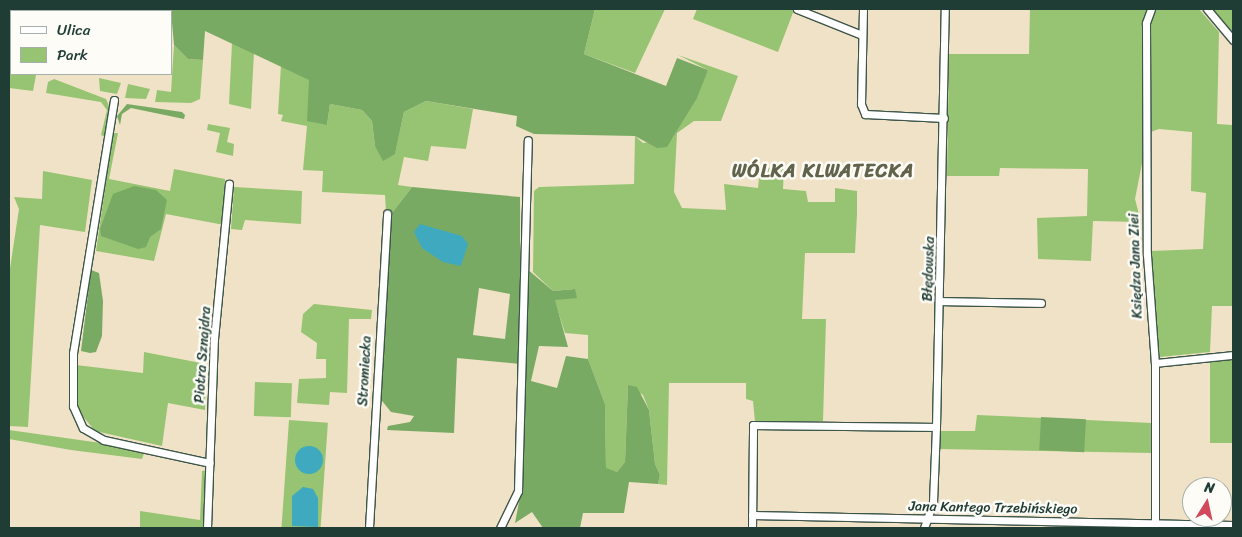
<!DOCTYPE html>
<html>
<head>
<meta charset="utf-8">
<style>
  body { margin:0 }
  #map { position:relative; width:1242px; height:537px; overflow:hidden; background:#f0e2c6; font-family:Sriracha,sans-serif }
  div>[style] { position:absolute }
  .green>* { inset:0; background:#97c472; transform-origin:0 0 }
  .forest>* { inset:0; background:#79aa64; transform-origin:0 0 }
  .water>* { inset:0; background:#3fa9bf }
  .round { border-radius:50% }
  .roads { filter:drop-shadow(1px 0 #3e564a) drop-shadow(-1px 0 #3e564a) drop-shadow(0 1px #3e564a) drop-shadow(0 -1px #3e564a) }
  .street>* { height:7px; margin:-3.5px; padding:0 3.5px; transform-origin:3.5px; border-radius:3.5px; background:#fff }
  span { translate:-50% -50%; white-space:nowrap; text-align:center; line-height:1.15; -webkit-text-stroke:5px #fdfcf7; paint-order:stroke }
  .street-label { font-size:14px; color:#1f3d34 }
  .district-label { font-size:19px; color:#62634b; font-weight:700; letter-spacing:1px }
  .frame { position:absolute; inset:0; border:10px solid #1f3d34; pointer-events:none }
  .legend { position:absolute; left:10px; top:10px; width:162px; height:65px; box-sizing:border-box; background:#fdfcf7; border:1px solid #a4b0a9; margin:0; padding:6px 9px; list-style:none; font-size:15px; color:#1f3d34 }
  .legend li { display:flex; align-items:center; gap:10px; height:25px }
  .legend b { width:25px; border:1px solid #a4b0a9 }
  .north { position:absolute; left:1182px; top:477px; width:50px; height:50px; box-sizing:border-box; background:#fdfcf7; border:1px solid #a4b0a9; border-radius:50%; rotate:10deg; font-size:14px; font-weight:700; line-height:20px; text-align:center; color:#1f3d34 }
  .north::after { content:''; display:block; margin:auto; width:18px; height:22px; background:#d1495b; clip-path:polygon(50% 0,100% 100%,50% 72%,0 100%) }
</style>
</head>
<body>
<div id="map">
  <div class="green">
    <i style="clip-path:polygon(595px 9px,665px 9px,635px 73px,584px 54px)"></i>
    <i style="clip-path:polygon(697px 9px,791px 9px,794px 10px,778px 52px,693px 19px)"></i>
    <i style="clip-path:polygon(1030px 9px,1199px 9px,1219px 32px,1217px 124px,1233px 125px,1233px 306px,1212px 306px,1210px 352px,1160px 357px,1151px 305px,1151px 251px,1203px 249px,1206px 193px,1191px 191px,1192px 132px,1159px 129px,1148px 133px,1135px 199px,1141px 222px,1093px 221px,1091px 261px,1038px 259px,1037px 218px,1087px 216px,1088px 169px,1000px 168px,999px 176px,947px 176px,949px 54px,1029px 54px)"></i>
    <i style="clip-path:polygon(1214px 9px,1233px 9px,1233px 33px,1215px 13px)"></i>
    <i style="clip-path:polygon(232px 43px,254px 52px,251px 109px,229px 104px)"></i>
    <i style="clip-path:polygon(174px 45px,188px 59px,203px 60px,200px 99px,191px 103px,155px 102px,157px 90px,171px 92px)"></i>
    <i style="clip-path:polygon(678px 55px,738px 76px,721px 121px,694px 121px,677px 133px,674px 192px,682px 208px,726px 210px,724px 184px,758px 188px,760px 167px,784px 169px,783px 189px,806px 191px,808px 202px,835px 202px,835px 188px,857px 191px,857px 214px,855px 253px,805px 253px,802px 319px,826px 319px,823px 421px,755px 422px,753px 401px,746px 399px,746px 383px,669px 383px,667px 485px,658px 484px,660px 475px,655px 464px,649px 410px,643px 395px,628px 385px,625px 462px,617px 472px,606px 469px,605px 404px,588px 359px,588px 335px,565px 333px,554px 299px,574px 289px,553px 291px,533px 272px,534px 191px,539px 187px,634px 184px,635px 136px,643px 143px,672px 139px,708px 70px)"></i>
    <i style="clip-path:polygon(281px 65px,310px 80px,327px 125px,330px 104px,362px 110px,372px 121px,375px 146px,395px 153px,404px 112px,426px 101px,473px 109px,466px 149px,431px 146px,428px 161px,404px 157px,398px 185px,412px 187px,392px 213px,386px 212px,385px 195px,322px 192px,323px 171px,303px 170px,307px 126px,281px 121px,283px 115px,278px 114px)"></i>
    <i style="clip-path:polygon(9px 73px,36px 75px,33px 91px,9px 88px)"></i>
    <i style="clip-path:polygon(99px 78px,121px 83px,117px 94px,100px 91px)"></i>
    <i style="clip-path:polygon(54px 79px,106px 99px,110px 108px,105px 137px,101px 135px,107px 110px,101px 102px,46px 93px,48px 82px)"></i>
    <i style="clip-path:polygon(128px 84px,150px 89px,146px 99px,125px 98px)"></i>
    <i style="clip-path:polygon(208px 124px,230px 128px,227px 142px,234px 144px,233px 156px,216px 152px,220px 133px,207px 130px)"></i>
    <i style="clip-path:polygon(113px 133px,118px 133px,109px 179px,170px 191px,174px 169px,225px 179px,224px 225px,166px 214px,154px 261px,96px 251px)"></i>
    <i style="clip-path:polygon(43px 171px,92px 180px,85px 232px,40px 225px,28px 427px,9px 426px,9px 275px,19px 209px,14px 197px,42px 199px)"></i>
    <i style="clip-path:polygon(234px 187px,302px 191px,301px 224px,245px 220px,242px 230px,231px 229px)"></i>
    <i style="clip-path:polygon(314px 304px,372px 310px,371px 319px,349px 319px,347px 393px,330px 392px,329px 405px,297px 403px,299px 379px,326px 378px,326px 359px,316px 359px,317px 343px,301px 332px,303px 314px)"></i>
    <i style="clip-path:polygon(144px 352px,206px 364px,205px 410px,168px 403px,162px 446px,95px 431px,76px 408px,76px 365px,143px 373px)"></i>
    <i style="left:1232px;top:359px;width:84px;height:22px;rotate:90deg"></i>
    <i style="left:255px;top:382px;width:37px;height:34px;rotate:2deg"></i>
    <i style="clip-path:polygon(977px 415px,1152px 423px,1152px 453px,939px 449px,941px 431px,975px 431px)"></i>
    <i style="left:289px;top:420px;width:39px;height:108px;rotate:4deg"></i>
    <i style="clip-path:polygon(9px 430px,108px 444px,144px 453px,142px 459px,71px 450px,9px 439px)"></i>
    <i style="clip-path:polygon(207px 470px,205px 528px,140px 528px,140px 511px,200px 520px,202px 471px)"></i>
  </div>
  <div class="forest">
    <i style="clip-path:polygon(56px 9px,595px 9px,584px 54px,666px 86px,677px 58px,708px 70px,697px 98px,667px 147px,657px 148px,635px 136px,534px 134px,516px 126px,517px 116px,426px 101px,404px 112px,395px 154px,383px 161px,375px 146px,372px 121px,362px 110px,330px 104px,327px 125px,307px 121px,309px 80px,205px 31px,203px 60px,188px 59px,174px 45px,171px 11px)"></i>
    <i style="clip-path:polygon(127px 104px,182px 112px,185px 115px,184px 119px,131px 108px,122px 114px,120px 125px,117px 116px)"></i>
    <i style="clip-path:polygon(134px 186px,156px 190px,167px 200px,161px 229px,150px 237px,146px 247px,138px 249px,101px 236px,100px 229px,113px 194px)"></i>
    <i style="clip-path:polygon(evenodd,412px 187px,520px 197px,520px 263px,553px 291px,575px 289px,577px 298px,555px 300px,568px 347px,539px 346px,531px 381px,557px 388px,566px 356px,588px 359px,605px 404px,606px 468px,617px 472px,625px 462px,628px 385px,637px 387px,649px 410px,655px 464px,660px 475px,658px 484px,629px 482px,624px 513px,583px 513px,580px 528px,543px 528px,532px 512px,515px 523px,522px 486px,520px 364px,457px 358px,454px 433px,387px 430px,388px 426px,410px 422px,414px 416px,391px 412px,379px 397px,392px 213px,412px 187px,479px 288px,510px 294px,505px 339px,473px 335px,479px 288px)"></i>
    <i style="clip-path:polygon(91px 270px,99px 273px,103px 301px,102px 336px,96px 352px,90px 353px,81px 351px)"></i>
    <i style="left:1041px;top:417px;width:45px;height:33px;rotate:3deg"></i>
  </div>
  <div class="water">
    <i style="clip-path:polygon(420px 224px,462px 236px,468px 244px,461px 266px,443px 262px,422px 248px,414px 232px)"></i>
    <i class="round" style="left:295px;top:446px;width:28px;height:28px"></i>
    <i style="clip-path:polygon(303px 487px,313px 489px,318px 498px,318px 527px,292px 526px,292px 496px)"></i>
  </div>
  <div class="roads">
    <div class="street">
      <i style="left:797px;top:9px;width:70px;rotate:21.8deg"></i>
      <i style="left:863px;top:9px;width:95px;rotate:91.2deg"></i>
      <i style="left:861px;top:104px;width:11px;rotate:68deg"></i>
      <i style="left:865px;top:114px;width:79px;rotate:2.9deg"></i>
      <i style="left:1151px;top:9px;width:15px;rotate:110deg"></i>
      <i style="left:1146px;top:23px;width:232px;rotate:89.8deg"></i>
      <i style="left:1147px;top:255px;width:108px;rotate:85.8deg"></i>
      <i style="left:1155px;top:363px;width:160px;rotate:90deg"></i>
      <i style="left:1207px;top:9px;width:40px;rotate:50deg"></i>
      <i style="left:114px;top:100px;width:256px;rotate:99.2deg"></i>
      <i style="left:73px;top:353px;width:53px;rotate:90deg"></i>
      <i style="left:73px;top:406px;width:24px;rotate:66deg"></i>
      <i style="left:83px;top:428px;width:24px;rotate:30deg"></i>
      <i style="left:104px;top:440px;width:108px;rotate:12.2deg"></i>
      <i style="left:941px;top:301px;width:100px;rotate:1.1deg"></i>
      <i style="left:1155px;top:363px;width:78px;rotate:-5.9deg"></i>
      <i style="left:752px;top:515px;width:481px;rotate:1.2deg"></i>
      <i style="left:207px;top:528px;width:189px;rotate:-87.9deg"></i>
      <i style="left:214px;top:339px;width:156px;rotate:-84.5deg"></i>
      <i style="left:369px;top:528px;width:315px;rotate:-86.7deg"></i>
      <i style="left:500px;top:528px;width:41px;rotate:-64.1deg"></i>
      <i style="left:518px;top:491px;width:351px;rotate:-88.4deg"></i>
      <i style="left:752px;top:528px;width:103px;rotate:-89.4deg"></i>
      <i style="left:753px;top:425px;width:183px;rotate:0.6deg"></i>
      <i style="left:924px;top:528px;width:28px;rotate:-71deg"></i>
      <i style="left:933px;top:502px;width:75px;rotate:-87.7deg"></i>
      <i style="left:936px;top:427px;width:418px;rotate:-88.8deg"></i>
    </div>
  </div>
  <div class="street-label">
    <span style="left:1136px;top:266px;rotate:-92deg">Księdza Jana Ziei</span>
    <span style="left:929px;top:269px;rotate:-88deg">Błędowska</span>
    <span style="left:203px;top:355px;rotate:-86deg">Piotra Sznajdra</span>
    <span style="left:365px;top:371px;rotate:-87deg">Stromiecka</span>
    <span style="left:993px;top:508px;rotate:1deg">Jana Kantego Trzebińskiego</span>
  </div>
  <div class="district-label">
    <span style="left:823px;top:171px">WÓLKA KLWATECKA</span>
  </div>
  <div class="frame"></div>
  <ul class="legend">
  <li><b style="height:6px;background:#fff"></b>Ulica</li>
  <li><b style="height:14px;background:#97c472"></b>Park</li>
  </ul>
  <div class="north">N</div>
</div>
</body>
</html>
